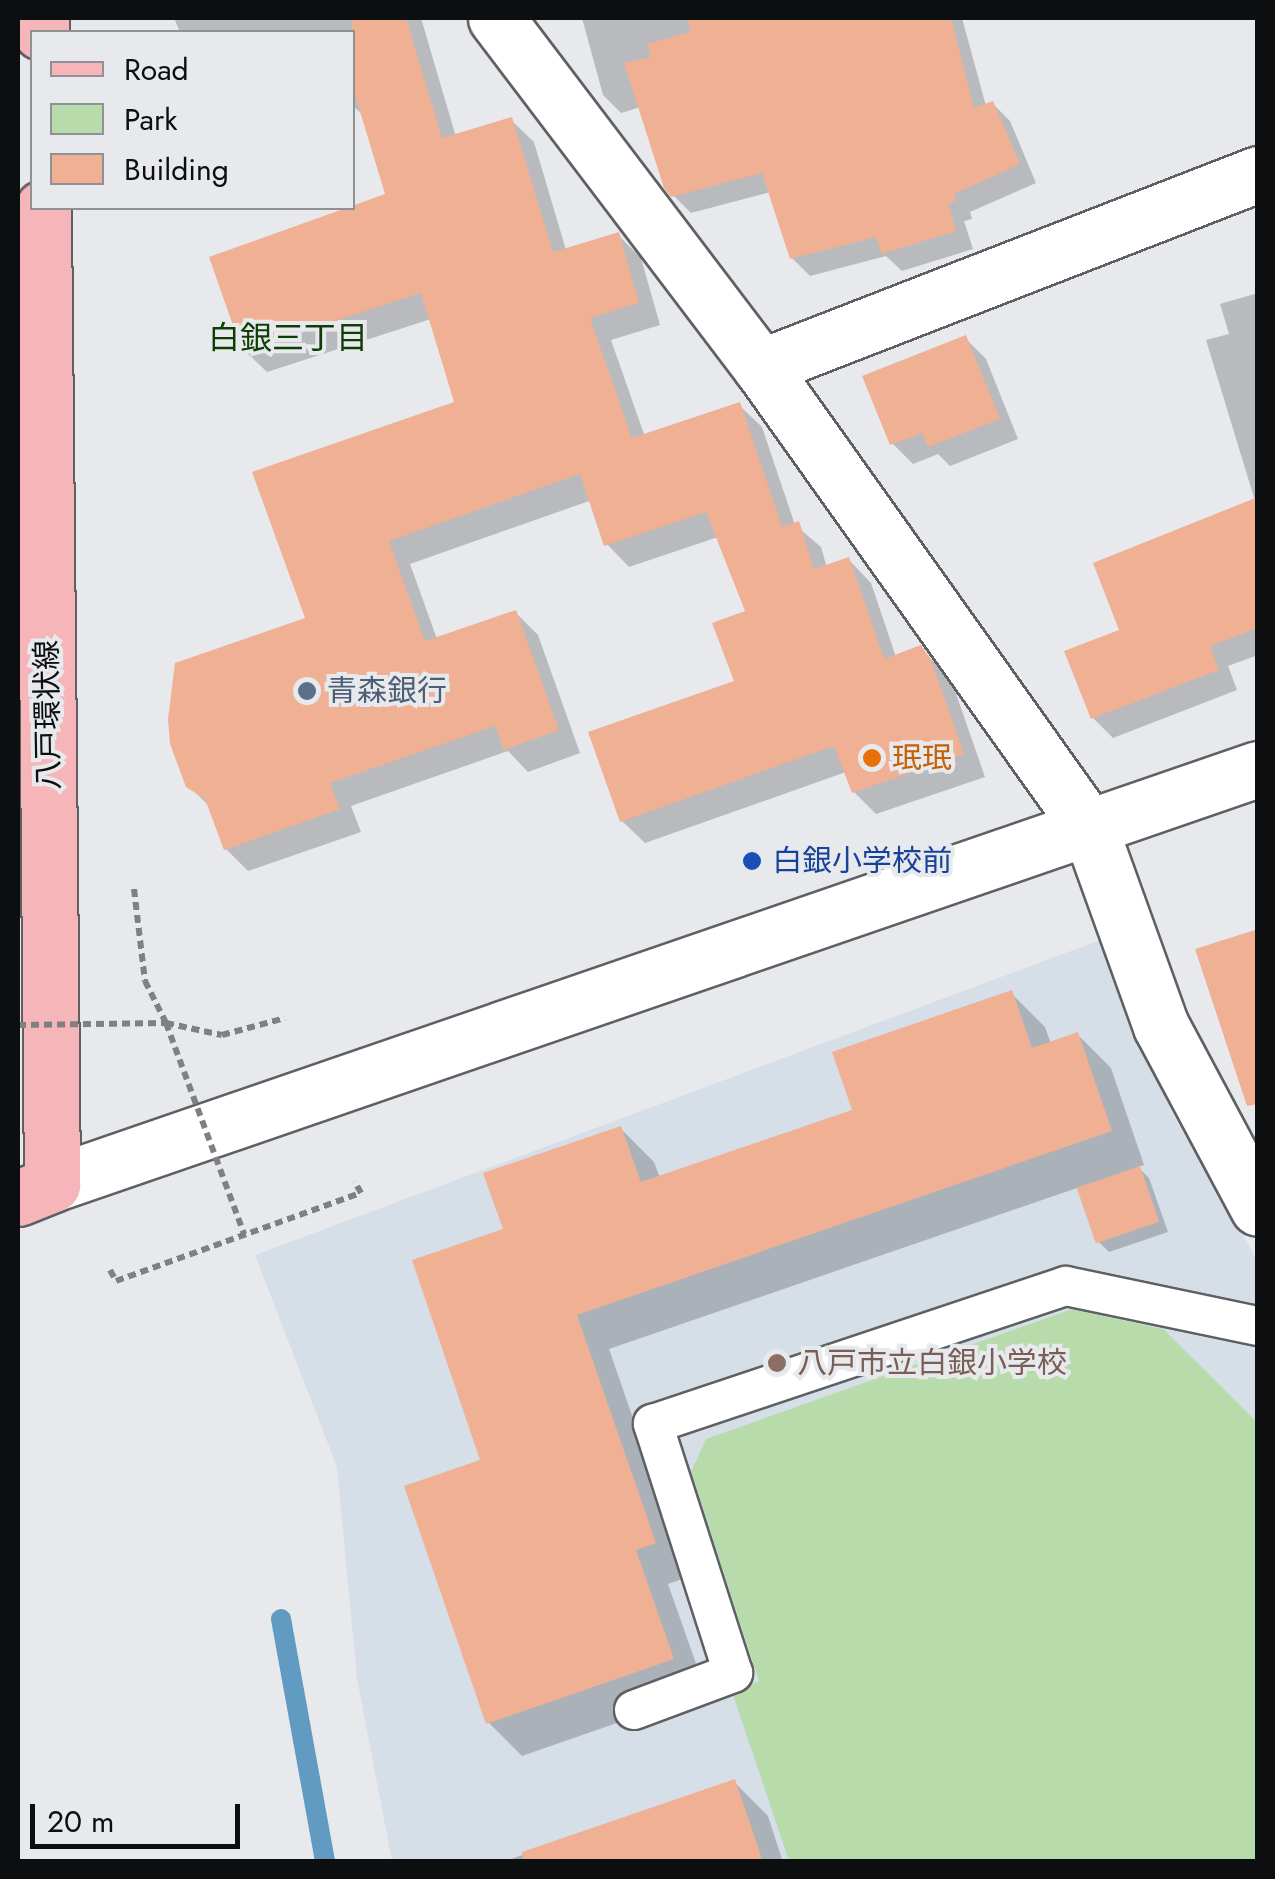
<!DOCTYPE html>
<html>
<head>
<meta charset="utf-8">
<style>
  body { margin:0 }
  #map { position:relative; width:1275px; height:1879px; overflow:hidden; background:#e7e9ed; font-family:Jost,"Noto Sans JP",sans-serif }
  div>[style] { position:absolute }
  .built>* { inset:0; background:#d6dee8 }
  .green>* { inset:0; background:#b8dbac }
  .shadow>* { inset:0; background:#0003 }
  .stream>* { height:20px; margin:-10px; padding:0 10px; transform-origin:10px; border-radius:10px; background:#619bc1 }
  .building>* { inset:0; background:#efb094; transform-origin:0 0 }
  .path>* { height:6px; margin-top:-3px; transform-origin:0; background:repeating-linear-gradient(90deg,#7f8083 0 8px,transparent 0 13px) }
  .roads { filter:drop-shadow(2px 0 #5e6063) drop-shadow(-2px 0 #5e6063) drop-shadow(0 2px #5e6063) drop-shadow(0 -2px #5e6063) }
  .lane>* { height:38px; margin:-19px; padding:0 19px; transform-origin:19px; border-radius:19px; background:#fff }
  .street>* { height:55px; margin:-27.5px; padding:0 27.5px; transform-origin:27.5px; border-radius:27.5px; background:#fff }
  .secondary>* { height:55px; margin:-27.5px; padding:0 27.5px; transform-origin:27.5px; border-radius:27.5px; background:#fff }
  .primary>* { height:55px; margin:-27.5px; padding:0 27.5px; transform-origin:27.5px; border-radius:27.5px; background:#f6b5b8 }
  .path-bridge>* { height:6px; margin-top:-3px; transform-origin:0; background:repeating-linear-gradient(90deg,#7f8083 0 8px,transparent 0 13px) }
  .dots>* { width:28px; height:28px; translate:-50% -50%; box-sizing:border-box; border:5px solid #e7e9ed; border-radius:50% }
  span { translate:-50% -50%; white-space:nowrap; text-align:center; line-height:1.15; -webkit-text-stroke:8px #e7e9ed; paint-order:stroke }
  .service-label { font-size:30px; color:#4e5e75 }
  .left { translate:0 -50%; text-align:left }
  .street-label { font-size:30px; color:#0d0e10 }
  .food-label { font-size:30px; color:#c56008 }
  .transit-label { font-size:30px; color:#164399 }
  .education-label { font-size:30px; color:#785e54 }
  .neighbourhood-label { font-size:32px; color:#0e3e04 }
  .frame { position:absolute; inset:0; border:20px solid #0d0e10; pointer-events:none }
  .legend { position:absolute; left:30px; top:30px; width:325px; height:180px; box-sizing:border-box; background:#e7e9ed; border:2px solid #909195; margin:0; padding:12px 18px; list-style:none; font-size:30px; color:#0d0e10 }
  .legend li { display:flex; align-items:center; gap:20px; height:50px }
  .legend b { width:50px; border:2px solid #909195 }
  .scale { position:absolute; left:30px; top:1804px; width:210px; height:45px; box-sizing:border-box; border:5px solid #0d0e10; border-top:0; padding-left:12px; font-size:30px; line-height:35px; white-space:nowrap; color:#0d0e10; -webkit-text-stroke:8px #e7e9ed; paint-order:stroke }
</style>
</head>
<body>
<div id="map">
  <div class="built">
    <i style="clip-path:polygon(1103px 939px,1171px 1111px,1257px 1260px,1257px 1861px,392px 1861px,357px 1678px,337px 1467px,255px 1255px)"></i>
  </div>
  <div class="green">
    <i style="clip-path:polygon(1072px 1309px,1163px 1329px,1257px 1422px,1257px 1861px,789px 1861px,732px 1692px,759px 1681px,691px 1472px,706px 1439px)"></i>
  </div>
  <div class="shadow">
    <i style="clip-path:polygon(174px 18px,421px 18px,456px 137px,511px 120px,534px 142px,566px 250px,618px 235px,641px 258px,660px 325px,611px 340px,645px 437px,739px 405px,762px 427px,795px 525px,821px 547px,827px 568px,849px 560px,871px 583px,896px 657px,920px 648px,943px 671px,953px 685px,985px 777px,876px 814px,854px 792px,846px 772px,645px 843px,622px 821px,737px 683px,748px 613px,718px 537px,629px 567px,607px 544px,592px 500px,410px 564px,437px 639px,516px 613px,538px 635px,580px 753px,528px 772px,508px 751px,351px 806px,361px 832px,248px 871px,226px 849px,211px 808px,188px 785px,457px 403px,431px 319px,267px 372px,244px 350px,388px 195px,365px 117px,352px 105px,352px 32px,180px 32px)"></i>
    <i style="clip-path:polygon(582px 18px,962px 18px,986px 106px,992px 103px,1010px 121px,1036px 183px,970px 212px,972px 219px,964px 221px,973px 249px,902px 271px,886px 256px,810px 276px,792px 258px,771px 192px,691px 213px,673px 195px,641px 107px,621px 113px,603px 95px)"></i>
    <i style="clip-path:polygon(1258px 293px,1258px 655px,1228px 666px,1237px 690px,1113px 738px,1093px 718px,1123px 632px,1255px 501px,1206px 340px,1229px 334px,1220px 304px)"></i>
    <i style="clip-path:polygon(965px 338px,986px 359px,1018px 439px,950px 466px,938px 454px,913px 464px,892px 443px)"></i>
    <i style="clip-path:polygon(1011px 993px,1045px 1027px,1051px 1044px,1077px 1034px,1111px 1068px,1144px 1165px,1138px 1167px,1149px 1178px,1168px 1232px,1109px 1252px,1099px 1242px,1080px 1187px,609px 1349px,688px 1577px,668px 1584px,706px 1692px,522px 1756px,488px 1722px,484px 1461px,506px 1231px,620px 1128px,654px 1162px,660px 1178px,855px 1111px)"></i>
    <i style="clip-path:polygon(734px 1782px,768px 1816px,783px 1862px,502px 1862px)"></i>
  </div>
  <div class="stream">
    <i style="left:281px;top:1619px;width:247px;rotate:79.7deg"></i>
  </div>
  <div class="building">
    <i style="clip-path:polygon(352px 18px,406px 18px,442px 138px,512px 117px,553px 252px,619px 232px,639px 303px,590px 318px,632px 438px,740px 402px,782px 527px,799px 521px,814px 569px,849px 557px,884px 659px,921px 645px,931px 660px,964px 754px,852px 793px,834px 746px,620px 822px,588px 732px,734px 681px,712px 623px,745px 611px,706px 512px,604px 546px,580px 474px,389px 541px,425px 641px,516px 610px,559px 730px,504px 750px,495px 726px,330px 783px,340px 809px,224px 850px,205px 799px,186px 787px,170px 744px,168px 719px,175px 663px,305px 618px,252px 472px,454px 402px,421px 293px,242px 351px,209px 257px,385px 194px,352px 85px)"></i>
    <i style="clip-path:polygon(687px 18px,951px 18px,974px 108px,993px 101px,1020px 164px,954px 194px,956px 201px,948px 203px,956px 231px,882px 254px,876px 237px,790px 259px,762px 173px,671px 197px,664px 188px,624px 63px,651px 57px,647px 44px,691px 32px)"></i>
    <i style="clip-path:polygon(966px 335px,1000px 419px,928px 447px,922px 433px,890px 445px,862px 376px)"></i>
    <i style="clip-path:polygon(1258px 497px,1258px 628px,1210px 646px,1219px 670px,1091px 719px,1064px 651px,1119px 630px,1093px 563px)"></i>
    <i style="clip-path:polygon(1258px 929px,1258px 1104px,1247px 1106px,1195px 949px)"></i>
    <i style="clip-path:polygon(1012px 990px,1032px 1048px,1078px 1032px,1112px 1131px,577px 1315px,656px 1543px,636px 1550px,674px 1659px,486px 1724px,404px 1486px,480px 1460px,412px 1260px,503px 1229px,483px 1173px,621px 1126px,641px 1182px,852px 1110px,832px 1052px)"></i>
    <i style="left:1140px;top:1166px;width:59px;height:67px;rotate:71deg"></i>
    <i style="clip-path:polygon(735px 1779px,763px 1862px,524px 1862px,522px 1852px)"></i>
  </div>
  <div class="path">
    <i style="left:110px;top:1270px;width:13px;rotate:61deg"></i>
    <i style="left:116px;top:1281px;width:260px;rotate:-19.8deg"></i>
    <i style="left:361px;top:1193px;width:13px;rotate:-119deg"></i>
  </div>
  <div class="roads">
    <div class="lane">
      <i style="left:634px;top:1710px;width:106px;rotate:-20.5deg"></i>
      <i style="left:733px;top:1673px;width:262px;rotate:-107.8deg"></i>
      <i style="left:653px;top:1424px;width:435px;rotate:-18.5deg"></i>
      <i style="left:1066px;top:1286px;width:196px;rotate:11.8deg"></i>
    </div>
    <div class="street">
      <i style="left:496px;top:18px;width:438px;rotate:52.8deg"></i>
      <i style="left:761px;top:367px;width:567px;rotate:54.54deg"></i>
      <i style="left:761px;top:367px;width:533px;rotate:-21.22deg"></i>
    </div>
    <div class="secondary">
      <i style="left:1090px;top:829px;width:209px;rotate:70.2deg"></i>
      <i style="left:1161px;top:1026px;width:206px;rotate:61.9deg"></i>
      <i style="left:52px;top:1184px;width:1275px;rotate:-18.99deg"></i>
    </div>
    <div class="primary">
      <i style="left:41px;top:18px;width:14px;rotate:90deg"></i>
      <i style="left:18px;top:1198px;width:37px;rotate:-22deg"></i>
      <i style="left:52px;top:1184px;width:976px;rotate:-90.53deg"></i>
    </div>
  </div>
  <div class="path-bridge">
    <i style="left:134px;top:889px;width:93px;rotate:83.2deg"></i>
    <i style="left:145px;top:981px;width:47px;rotate:63.4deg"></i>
    <i style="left:166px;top:1023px;width:225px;rotate:69.7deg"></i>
    <i style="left:18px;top:1025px;width:148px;rotate:-0.8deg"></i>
    <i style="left:166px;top:1023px;width:57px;rotate:12.1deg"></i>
    <i style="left:222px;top:1035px;width:65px;rotate:-15.1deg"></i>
  </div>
  <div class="dots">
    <i style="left:307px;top:691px;background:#5c6f8a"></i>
    <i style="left:872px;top:758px;background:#e8710a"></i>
    <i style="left:752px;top:861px;background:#1a4fb4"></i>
    <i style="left:777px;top:1363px;background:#8d6e63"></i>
  </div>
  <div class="service-label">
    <span class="left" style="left:327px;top:691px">青森銀行</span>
  </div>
  <div class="street-label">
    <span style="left:48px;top:715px;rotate:-91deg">八戸環状線</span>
  </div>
  <div class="food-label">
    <span class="left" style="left:892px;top:758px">珉珉</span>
  </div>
  <div class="transit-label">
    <span class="left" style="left:772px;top:861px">白銀小学校前</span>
  </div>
  <div class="education-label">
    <span class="left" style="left:797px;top:1363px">八戸市立白銀小学校</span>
  </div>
  <div class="neighbourhood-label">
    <span style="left:288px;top:338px">白銀三丁目</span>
  </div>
  <div class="frame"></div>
  <ul class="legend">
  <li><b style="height:12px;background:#f6b5b8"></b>Road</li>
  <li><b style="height:28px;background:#b8dbac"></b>Park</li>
  <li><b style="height:28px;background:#efb094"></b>Building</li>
  </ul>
  <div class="scale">20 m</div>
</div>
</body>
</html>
